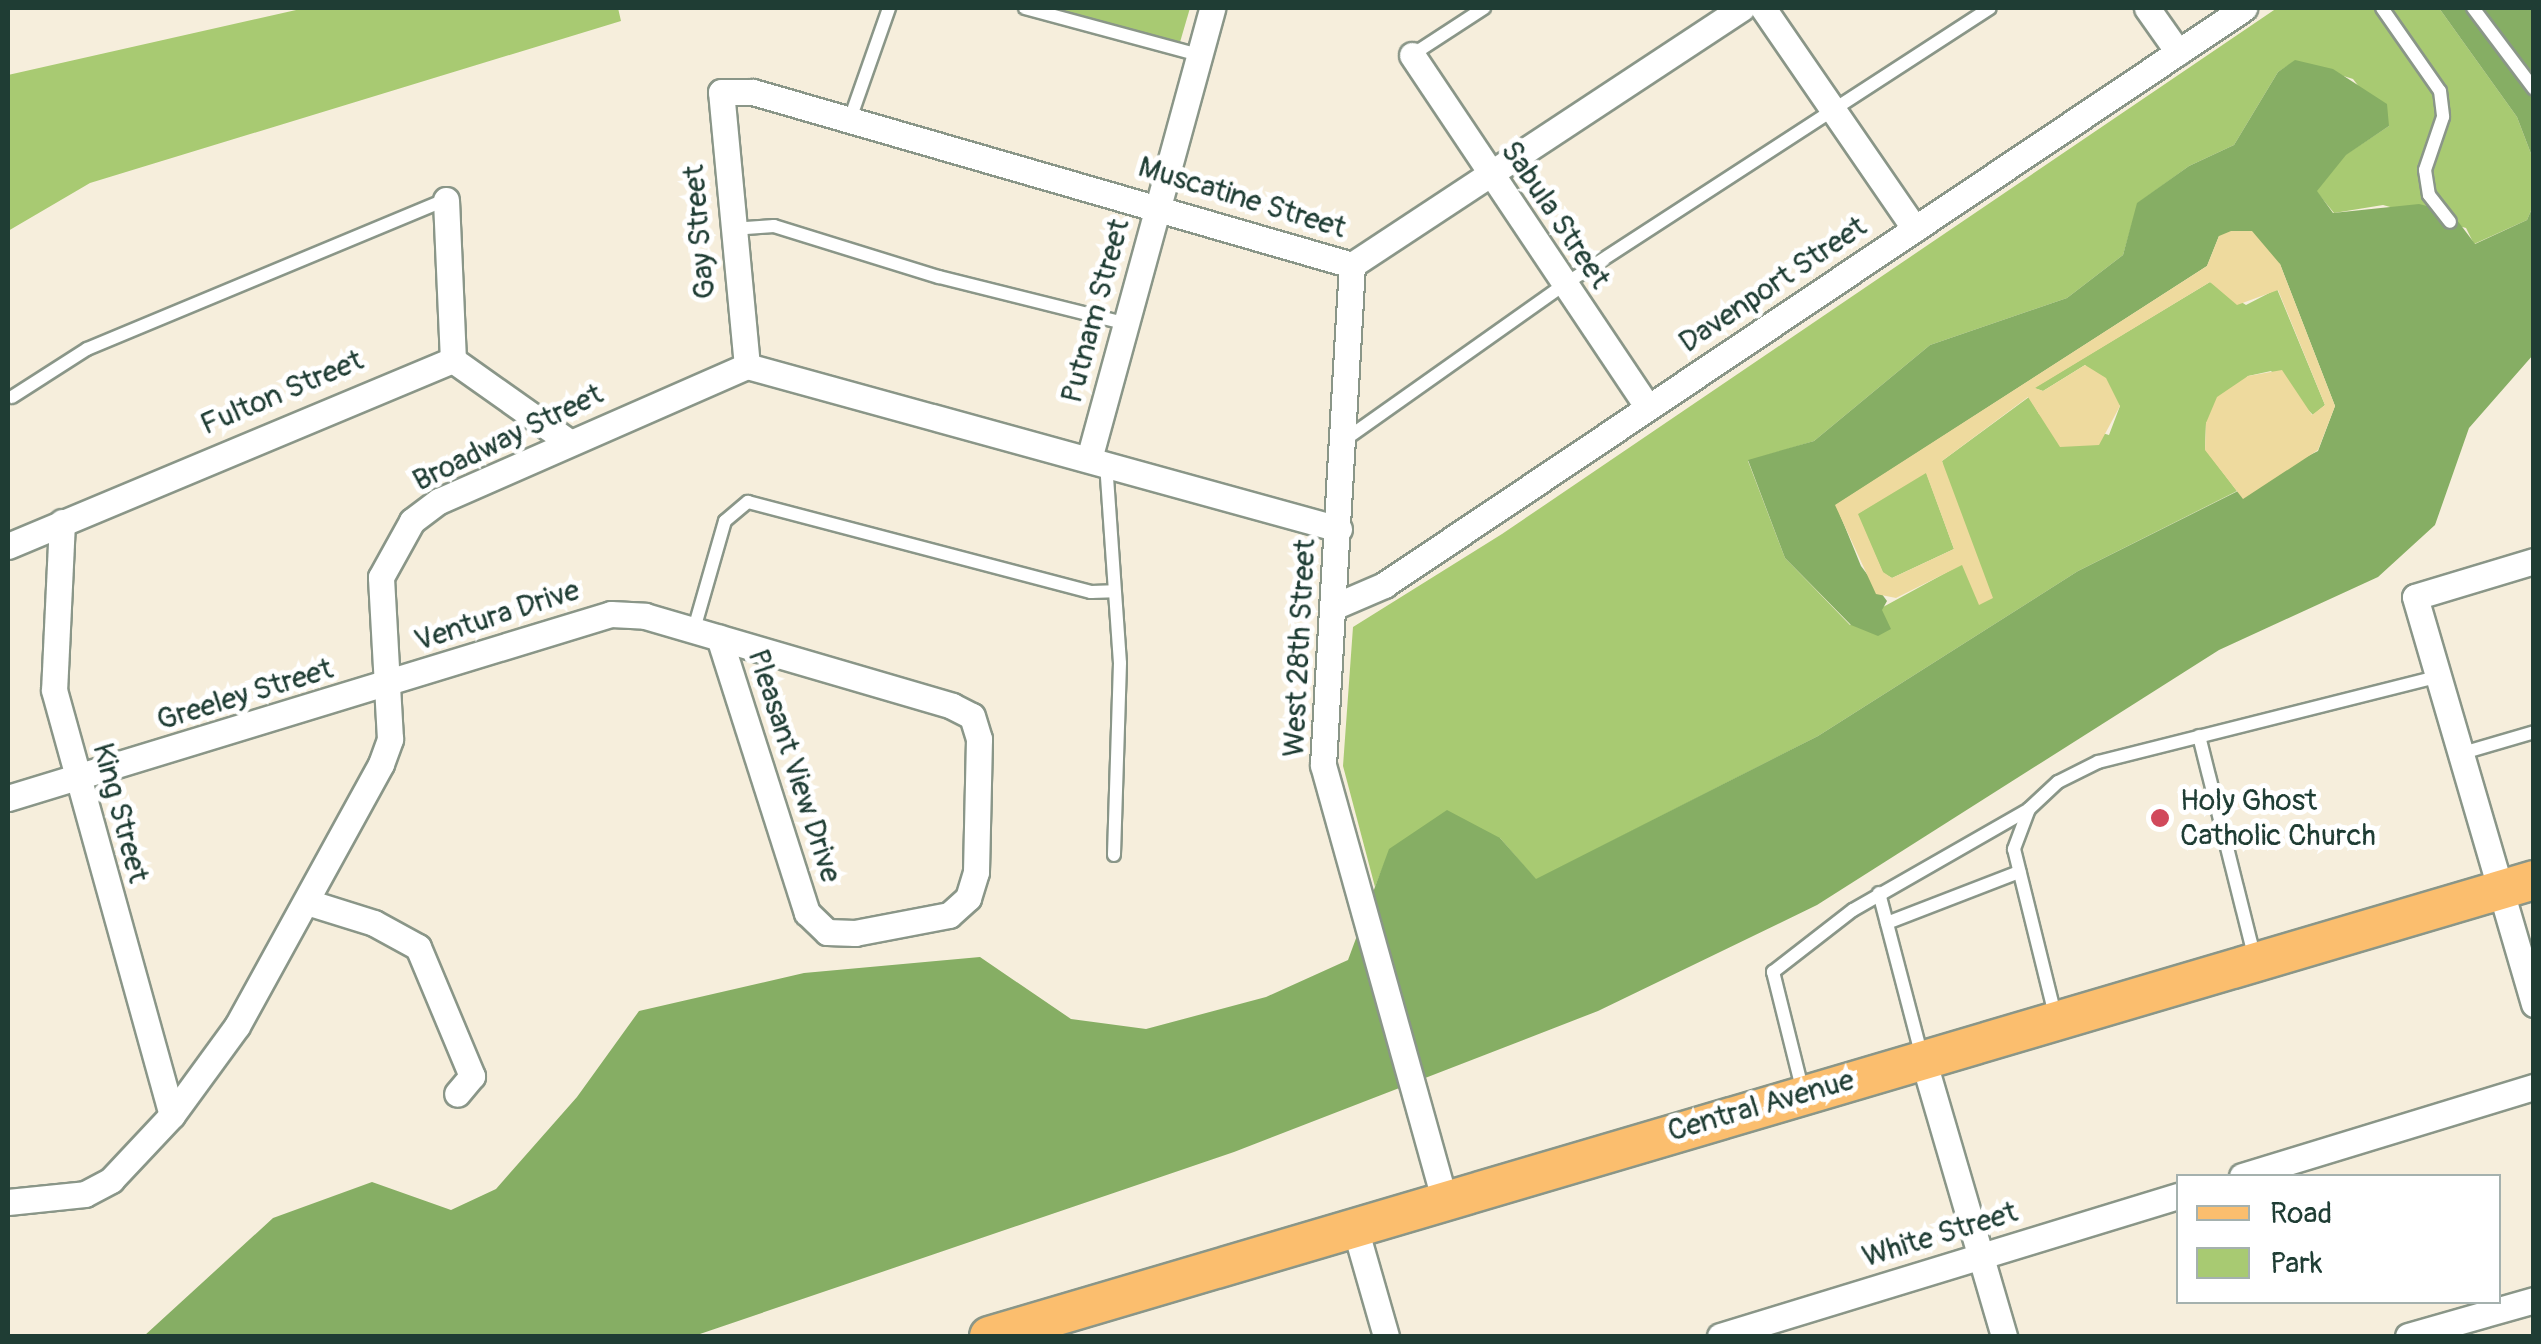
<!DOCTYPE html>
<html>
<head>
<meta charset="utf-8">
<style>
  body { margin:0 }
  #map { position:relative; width:2541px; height:1344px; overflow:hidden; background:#f6eedc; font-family:Pangolin,sans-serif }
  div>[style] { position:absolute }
  .green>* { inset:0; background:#a8ca72 }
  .forest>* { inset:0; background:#86ae64 }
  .sand>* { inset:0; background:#eeda9e }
  .roads { filter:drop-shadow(2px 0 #8a9688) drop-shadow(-2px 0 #8a9688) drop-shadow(0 2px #8a9688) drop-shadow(0 -2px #8a9688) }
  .lane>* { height:12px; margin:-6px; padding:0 6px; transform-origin:6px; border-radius:6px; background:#fff }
  .street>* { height:25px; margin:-12.5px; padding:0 12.5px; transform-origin:12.5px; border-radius:12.5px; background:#fff }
  .primary>* { height:38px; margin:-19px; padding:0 19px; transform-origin:19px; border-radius:19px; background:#fbbe6e }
  .dots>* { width:28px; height:28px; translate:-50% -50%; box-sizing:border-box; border:5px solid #fff; border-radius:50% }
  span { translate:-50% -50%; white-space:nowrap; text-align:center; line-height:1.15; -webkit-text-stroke:10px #fff; paint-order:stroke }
  .street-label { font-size:30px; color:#1f3d34 }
  .poi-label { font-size:30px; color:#1f3d34 }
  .left { translate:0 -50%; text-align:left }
  .frame { position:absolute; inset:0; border:10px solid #1f3d34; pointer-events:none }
  .legend { position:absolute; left:2176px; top:1174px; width:325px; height:130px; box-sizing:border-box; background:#fff; border:2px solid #a5b1ae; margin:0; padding:12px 18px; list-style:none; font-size:30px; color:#1f3d34 }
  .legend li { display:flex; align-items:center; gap:20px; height:50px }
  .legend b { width:50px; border:2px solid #a5b1ae }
</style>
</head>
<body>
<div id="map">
  <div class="green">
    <i style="clip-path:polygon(305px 8px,618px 8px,621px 21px,90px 183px,8px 231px,8px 75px)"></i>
    <i style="clip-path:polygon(1026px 8px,1190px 8px,1178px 49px)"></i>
    <i style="clip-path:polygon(2277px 8px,2439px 8px,2517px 117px,2533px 159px,2533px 206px,2527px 220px,2474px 244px,2466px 228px,2383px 205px,2334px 213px,2316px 191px,2345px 155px,2389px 126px,2353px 79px,2295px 61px,2278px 72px,2234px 145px,2189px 166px,2138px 203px,2123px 255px,2067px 298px,1930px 345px,1814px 441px,1748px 461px,1785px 558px,1850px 625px,1962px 564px,1942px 461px,2029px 397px,2039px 414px,2109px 435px,2120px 406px,2085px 365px,2043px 391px,2034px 388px,2210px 282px,2246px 305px,2277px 289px,2325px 405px,2313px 415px,2271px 371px,2248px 376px,2206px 423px,2205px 449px,2237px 491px,2078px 571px,1818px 736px,1536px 880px,1500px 838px,1390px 849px,1375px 887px,1343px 766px,1353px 627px,1502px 534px)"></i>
    <i style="clip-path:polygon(1926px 472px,1954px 549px,1892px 578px,1883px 573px,1857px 514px)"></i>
  </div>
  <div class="forest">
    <i style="clip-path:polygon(2439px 8px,2533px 8px,2533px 159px,2517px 117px)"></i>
    <i style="clip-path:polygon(2295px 60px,2333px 69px,2387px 104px,2389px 126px,2346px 155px,2317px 191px,2333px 213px,2419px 204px,2451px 212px,2475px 244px,2527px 220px,2533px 206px,2533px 355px,2469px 428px,2435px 525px,2378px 577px,2219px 650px,1817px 905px,1598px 1011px,1234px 1152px,694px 1336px,144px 1336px,273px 1218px,372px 1182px,451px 1210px,496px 1189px,577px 1097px,639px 1011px,804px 973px,980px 957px,1071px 1019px,1146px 1029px,1266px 997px,1348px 960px,1389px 849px,1447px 810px,1500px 838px,1536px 879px,1818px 736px,2078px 571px,2318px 451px,2335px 406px,2280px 264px,2219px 236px,2207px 266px,1836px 505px,1861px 566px,1887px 601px,1882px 610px,1891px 629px,1878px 636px,1851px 625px,1785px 558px,1748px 460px,1814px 441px,1930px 345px,2067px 298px,2123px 255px,2137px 203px,2189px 166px,2234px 145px,2278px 72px)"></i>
  </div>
  <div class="sand">
    <i style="clip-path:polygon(evenodd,2231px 231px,2252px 231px,2280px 264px,2335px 406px,2318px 450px,2243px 499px,2205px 450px,2206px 423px,2217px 397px,2248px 376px,2282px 370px,2312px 415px,2325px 405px,2278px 290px,2237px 305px,2210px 282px,2035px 388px,2043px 391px,2085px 365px,2106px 378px,2120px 406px,2099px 445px,2060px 447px,2028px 397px,1942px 461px,1993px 598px,1979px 605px,1962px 565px,1896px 598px,1876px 594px,1835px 505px,2207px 266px,2219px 236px,2231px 231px,1926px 473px,1954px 549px,1892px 578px,1883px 572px,1858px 514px,1926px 473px)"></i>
  </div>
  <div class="roads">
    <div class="lane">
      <i style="left:1025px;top:8px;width:180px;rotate:15.1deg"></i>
      <i style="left:2382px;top:8px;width:101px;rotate:55.1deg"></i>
      <i style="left:2440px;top:91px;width:26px;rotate:83deg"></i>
      <i style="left:2443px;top:117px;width:56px;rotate:108.8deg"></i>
      <i style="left:2425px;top:170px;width:25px;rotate:81deg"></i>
      <i style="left:2429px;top:195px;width:34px;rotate:52deg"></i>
      <i style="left:2473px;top:8px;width:101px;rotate:53deg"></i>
      <i style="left:1412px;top:55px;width:86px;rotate:-33.1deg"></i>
      <i style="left:850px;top:119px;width:118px;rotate:-70.6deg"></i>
      <i style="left:732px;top:229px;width:42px;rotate:-4.1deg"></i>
      <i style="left:774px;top:226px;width:173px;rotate:17.2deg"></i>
      <i style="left:939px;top:277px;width:194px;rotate:14deg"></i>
      <i style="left:12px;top:397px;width:89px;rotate:-32.6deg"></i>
      <i style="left:87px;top:349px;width:388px;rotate:-22.6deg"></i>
      <i style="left:1346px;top:439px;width:265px;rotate:-35.3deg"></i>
      <i style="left:1562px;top:286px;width:510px;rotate:-33.01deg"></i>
      <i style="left:1106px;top:463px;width:200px;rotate:86deg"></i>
      <i style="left:1120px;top:663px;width:192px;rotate:91.8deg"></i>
      <i style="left:694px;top:629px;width:112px;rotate:-74deg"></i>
      <i style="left:725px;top:521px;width:30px;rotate:-40deg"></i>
      <i style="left:748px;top:502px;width:355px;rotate:14.7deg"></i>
      <i style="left:1091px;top:592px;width:23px;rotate:-2deg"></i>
      <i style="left:2199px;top:736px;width:230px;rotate:75.9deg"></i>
      <i style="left:2459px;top:754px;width:78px;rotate:-16.3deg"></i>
      <i style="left:2029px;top:809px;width:43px;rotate:110.6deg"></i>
      <i style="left:2014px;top:849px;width:175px;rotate:76.1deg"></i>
      <i style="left:1879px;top:893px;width:170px;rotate:75.3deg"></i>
      <i style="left:1887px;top:923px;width:142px;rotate:-21.1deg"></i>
      <i style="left:1803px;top:1092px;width:124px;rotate:-104deg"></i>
      <i style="left:1773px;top:972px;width:101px;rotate:-37.8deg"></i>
      <i style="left:1853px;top:910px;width:203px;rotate:-29.8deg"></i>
      <i style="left:2029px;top:809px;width:40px;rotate:-43deg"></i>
      <i style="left:2058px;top:782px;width:45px;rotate:-26.6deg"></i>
      <i style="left:2098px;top:762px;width:349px;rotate:-14.1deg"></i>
    </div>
    <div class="street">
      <i style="left:1763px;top:8px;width:268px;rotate:55.5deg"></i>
      <i style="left:2147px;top:8px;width:54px;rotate:54.8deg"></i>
      <i style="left:1412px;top:55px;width:424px;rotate:56.2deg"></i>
      <i style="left:446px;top:200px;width:160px;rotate:87.5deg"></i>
      <i style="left:1352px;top:265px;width:501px;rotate:93.32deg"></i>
      <i style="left:1323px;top:765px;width:450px;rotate:74.4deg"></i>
      <i style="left:747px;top:366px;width:275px;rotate:-95.4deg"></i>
      <i style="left:721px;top:92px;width:32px"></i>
      <i style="left:753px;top:92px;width:623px;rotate:16.11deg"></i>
      <i style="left:1352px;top:265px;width:467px;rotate:-33.4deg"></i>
      <i style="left:1089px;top:459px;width:467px;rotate:-74.7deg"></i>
      <i style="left:62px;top:522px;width:168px;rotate:92.7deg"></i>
      <i style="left:54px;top:690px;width:441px;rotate:74.5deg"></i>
      <i style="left:8px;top:546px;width:482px;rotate:-22.7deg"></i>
      <i style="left:453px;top:360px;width:142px;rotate:35.3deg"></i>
      <i style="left:2534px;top:561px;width:124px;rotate:163.2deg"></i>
      <i style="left:2415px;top:597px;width:424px;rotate:73.7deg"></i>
      <i style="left:1333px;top:607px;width:56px;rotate:-23.3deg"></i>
      <i style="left:1384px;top:585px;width:1036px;rotate:-33.86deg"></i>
      <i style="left:8px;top:798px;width:630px;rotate:-16.97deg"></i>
      <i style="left:611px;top:614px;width:34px;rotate:3deg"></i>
      <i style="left:645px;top:616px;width:320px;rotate:16.3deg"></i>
      <i style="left:952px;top:706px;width:22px;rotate:27deg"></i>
      <i style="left:972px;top:716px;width:24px;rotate:73deg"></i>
      <i style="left:979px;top:739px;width:133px;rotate:91.3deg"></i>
      <i style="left:976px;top:872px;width:27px;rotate:107deg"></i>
      <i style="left:968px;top:898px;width:25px;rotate:138deg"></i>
      <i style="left:949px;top:915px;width:96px;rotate:169.2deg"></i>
      <i style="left:855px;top:933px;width:28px;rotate:-178deg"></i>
      <i style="left:827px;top:932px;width:28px;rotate:-136deg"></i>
      <i style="left:807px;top:913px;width:289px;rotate:-107.7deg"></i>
      <i style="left:307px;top:902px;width:70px;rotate:17.4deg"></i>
      <i style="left:374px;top:923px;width:50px;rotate:28.6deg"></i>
      <i style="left:418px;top:947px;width:140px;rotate:67.3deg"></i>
      <i style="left:472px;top:1076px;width:23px;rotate:130deg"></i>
      <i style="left:1923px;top:1059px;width:289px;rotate:73.7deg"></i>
      <i style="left:2242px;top:1176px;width:305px;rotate:-17deg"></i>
      <i style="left:8px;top:1202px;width:77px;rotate:-5.9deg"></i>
      <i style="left:85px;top:1194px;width:30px;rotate:-28deg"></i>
      <i style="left:111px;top:1180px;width:89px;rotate:-46.8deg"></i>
      <i style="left:172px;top:1115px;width:110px;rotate:-53.9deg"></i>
      <i style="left:237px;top:1026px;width:299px;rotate:-61.2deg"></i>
      <i style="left:381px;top:764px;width:27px;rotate:-70deg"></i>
      <i style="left:390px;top:739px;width:162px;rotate:-93.2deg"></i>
      <i style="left:381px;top:577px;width:64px;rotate:-61deg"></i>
      <i style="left:412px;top:521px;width:34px;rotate:-37deg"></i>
      <i style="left:439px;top:501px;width:336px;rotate:-23.7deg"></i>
      <i style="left:747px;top:366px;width:614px;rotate:15.39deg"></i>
      <i style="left:1355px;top:1228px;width:112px;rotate:74deg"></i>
      <i style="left:1720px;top:1336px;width:479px;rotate:-17deg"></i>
      <i style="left:2408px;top:1336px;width:131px;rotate:-15.9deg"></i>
    </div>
    <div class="primary">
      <i style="left:989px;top:1336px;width:1611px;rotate:-16.44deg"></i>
    </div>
  </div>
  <div class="dots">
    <i style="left:2160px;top:818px;background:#d1495b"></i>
  </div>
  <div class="street-label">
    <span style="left:1242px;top:198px;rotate:17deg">Muscatine Street</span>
    <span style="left:1555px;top:215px;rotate:56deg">Sabula Street</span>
    <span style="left:700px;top:232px;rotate:-95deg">Gay Street</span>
    <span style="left:1773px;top:285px;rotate:-34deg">Davenport Street</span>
    <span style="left:1096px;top:311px;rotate:-75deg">Putnam Street</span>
    <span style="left:282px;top:393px;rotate:-23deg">Fulton Street</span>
    <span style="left:508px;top:438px;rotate:-26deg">Broadway Street</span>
    <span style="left:497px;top:616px;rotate:-18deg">Ventura Drive</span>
    <span style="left:1300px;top:648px;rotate:-87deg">West 28th Street</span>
    <span style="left:245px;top:695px;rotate:-17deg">Greeley Street</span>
    <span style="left:794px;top:766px;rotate:72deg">Pleasant View Drive</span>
    <span style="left:120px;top:813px;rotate:75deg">King Street</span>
    <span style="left:1761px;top:1106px;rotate:-16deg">Central Avenue</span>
    <span style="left:1940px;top:1235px;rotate:-17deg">White Street</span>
  </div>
  <div class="poi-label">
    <span class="left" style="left:2180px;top:818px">Holy Ghost<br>Catholic Church</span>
  </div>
  <div class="frame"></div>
  <ul class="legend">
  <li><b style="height:12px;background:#fbbe6e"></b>Road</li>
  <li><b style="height:28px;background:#a8ca72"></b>Park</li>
  </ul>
</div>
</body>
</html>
